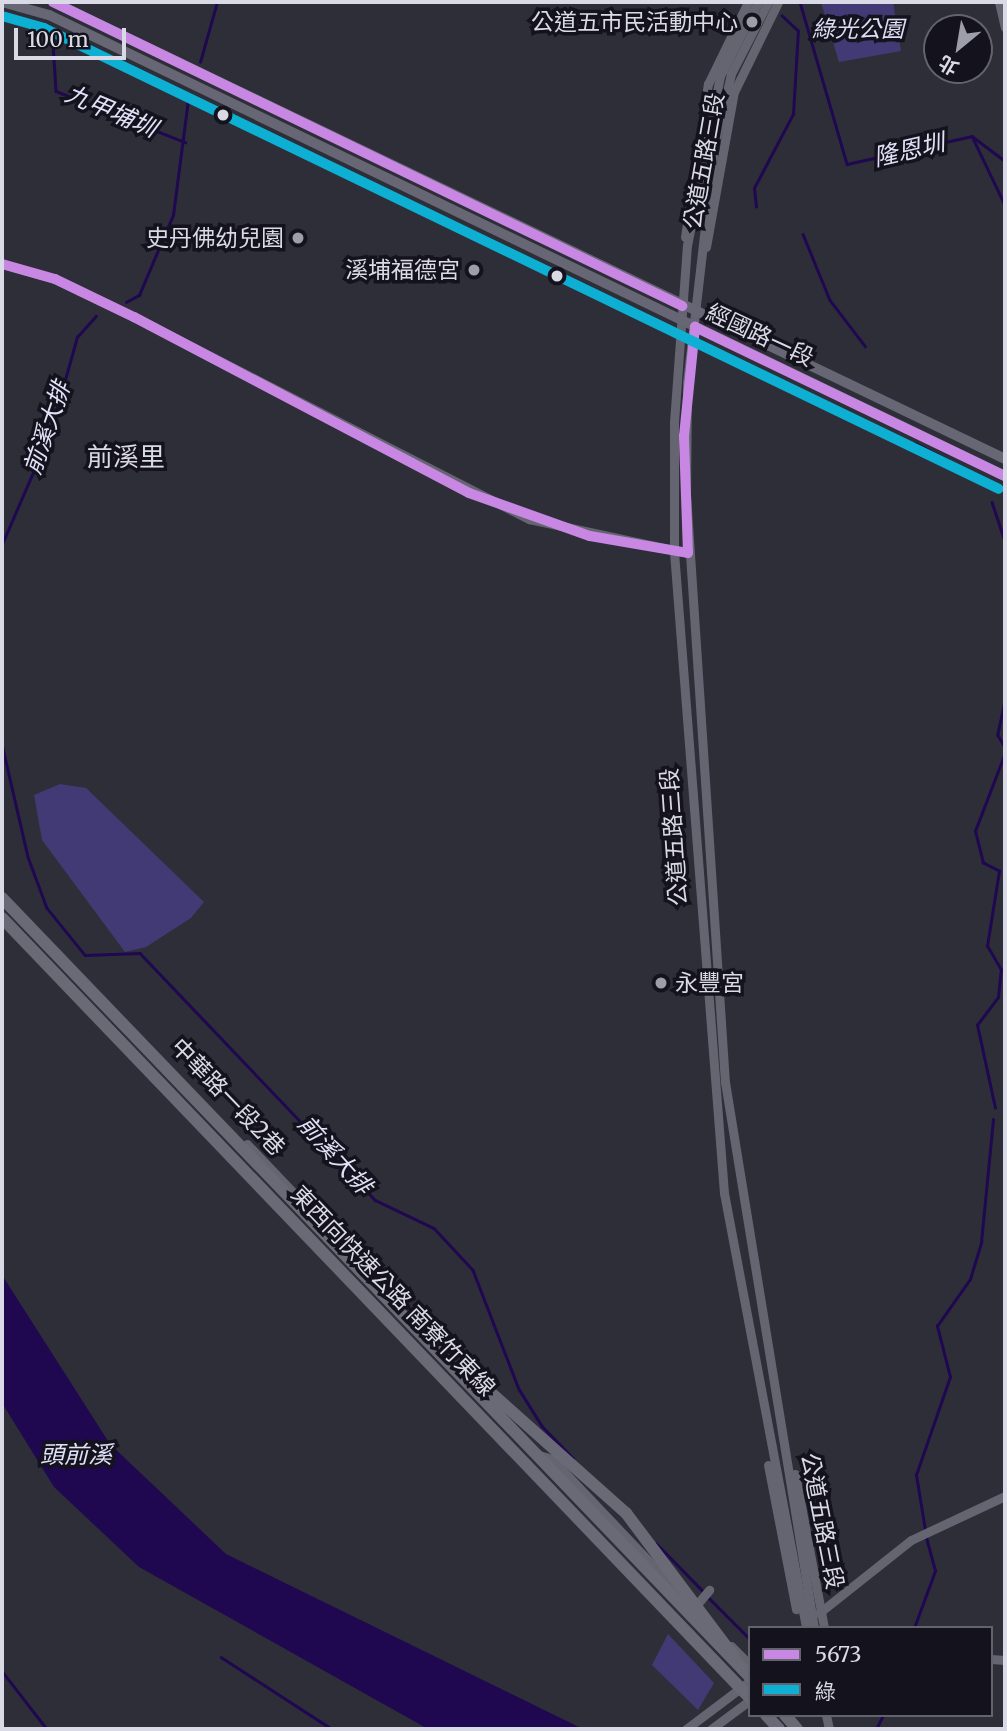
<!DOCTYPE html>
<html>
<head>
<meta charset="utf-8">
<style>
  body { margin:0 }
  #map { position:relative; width:1007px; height:1731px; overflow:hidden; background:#2e2e39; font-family:Merriweather,"Noto Sans TC",serif }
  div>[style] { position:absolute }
  .green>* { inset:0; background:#413a74 }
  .water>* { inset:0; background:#1f0850 }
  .stream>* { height:2.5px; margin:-1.25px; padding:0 1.25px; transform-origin:1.25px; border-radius:1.25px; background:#1f0850 }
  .minor>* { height:9px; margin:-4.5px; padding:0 4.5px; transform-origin:4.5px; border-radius:4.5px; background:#656571 }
  .major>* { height:10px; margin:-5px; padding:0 5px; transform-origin:5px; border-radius:5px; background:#676675 }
  .highway>* { height:12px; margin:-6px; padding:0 6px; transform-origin:6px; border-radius:6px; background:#6a6a76 }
  .bus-1>* { height:10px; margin:-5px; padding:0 5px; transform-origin:5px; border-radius:5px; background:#c787e3 }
  .bus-2>* { height:10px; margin:-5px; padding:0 5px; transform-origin:5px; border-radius:5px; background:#0dafd3 }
  .dots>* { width:19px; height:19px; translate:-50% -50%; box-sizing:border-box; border:4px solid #14131d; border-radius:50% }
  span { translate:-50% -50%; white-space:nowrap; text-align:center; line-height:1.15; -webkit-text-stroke:7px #14131d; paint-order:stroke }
  .poi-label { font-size:23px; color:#dadae7 }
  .right { translate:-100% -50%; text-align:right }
  .left { translate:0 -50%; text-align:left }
  .park-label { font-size:23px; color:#dcdcf3; font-style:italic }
  .street-label { font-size:23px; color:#dadae7 }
  .water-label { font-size:24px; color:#e1e1f8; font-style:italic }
  .quarter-label { font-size:26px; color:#dadae7 }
  .frame { position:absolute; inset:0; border:4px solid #dadae7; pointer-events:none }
  .legend { position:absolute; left:748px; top:1626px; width:245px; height:91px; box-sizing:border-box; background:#14131d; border:2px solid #63636e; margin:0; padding:9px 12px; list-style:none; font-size:21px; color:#dadae7 }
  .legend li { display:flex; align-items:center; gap:14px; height:35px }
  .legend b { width:35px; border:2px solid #63636e }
  .north { position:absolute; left:923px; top:14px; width:70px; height:70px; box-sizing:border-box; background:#14131d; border:2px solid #63636e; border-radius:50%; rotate:210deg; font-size:19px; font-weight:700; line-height:28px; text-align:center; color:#dadae7 }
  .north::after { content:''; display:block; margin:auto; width:24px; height:32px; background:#9e9eaa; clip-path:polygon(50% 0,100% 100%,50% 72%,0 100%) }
  .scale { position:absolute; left:14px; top:28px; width:112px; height:32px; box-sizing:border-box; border:4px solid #dadae7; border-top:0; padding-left:9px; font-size:21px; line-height:24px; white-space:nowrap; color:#dadae7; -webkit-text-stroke:5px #14131d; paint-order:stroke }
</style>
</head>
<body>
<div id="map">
  <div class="green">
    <i style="clip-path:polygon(821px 2px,893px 2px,901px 51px,839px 62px)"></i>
    <i style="clip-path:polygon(60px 784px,86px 788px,204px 902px,191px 918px,146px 947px,125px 952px,42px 840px,34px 795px)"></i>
    <i style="clip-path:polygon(668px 1634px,714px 1683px,698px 1710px,652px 1665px)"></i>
  </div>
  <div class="water">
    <i style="clip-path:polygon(2px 1275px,110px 1444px,226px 1554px,583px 1729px,428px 1729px,139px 1567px,54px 1487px,2px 1403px)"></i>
  </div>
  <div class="stream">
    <i style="left:800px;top:2px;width:169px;rotate:73.8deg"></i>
    <i style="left:847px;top:164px;width:128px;rotate:-12.6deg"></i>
    <i style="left:972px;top:136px;width:41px;rotate:37.1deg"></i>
    <i style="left:52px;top:27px;width:64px;rotate:86.4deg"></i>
    <i style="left:56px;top:91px;width:139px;rotate:21.6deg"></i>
    <i style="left:200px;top:62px;width:62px;rotate:-74.2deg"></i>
    <i style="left:972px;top:136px;width:76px;rotate:64.4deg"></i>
    <i style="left:756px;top:207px;width:19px;rotate:-96deg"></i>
    <i style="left:754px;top:188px;width:84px;rotate:-62.2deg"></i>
    <i style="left:793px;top:114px;width:83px;rotate:-86.6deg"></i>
    <i style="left:798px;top:31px;width:22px;rotate:-137deg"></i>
    <i style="left:803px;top:234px;width:71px;rotate:67.8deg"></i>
    <i style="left:830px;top:300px;width:58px;rotate:52.7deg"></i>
    <i style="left:126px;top:302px;width:15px;rotate:-28deg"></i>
    <i style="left:139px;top:295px;width:87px;rotate:-67deg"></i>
    <i style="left:173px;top:215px;width:117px;rotate:-82.6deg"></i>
    <i style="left:915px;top:443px;width:37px;rotate:27deg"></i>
    <i style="left:992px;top:502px;width:41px;rotate:71.6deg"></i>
    <i style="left:2px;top:544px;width:121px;rotate:-66.6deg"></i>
    <i style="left:50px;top:433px;width:100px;rotate:-74.3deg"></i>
    <i style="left:77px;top:337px;width:28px;rotate:-48deg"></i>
    <i style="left:1005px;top:701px;width:35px;rotate:102deg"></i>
    <i style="left:998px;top:735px;width:14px;rotate:60deg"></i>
    <i style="left:2px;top:744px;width:116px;rotate:77deg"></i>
    <i style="left:28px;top:857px;width:54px;rotate:69.6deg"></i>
    <i style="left:47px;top:908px;width:60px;rotate:51deg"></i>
    <i style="left:85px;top:955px;width:55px;rotate:-2.1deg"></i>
    <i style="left:140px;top:953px;width:341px;rotate:46.4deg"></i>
    <i style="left:375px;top:1200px;width:65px;rotate:25.4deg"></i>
    <i style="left:434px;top:1228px;width:57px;rotate:47.1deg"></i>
    <i style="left:473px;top:1270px;width:128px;rotate:68.9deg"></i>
    <i style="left:519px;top:1389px;width:44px;rotate:58.1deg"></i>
    <i style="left:542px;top:1426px;width:45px;rotate:45.9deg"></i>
    <i style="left:995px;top:1108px;width:85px;rotate:-102.2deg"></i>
    <i style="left:977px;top:1025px;width:35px;rotate:-53deg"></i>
    <i style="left:998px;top:997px;width:27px;rotate:-84deg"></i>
    <i style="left:1001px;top:970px;width:28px;rotate:-120deg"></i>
    <i style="left:987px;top:946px;width:76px;rotate:-80.9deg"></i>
    <i style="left:999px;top:871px;width:18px;rotate:-153deg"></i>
    <i style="left:983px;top:863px;width:33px;rotate:-104deg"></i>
    <i style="left:975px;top:831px;width:84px;rotate:-69deg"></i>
    <i style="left:925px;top:1530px;width:56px;rotate:-99.3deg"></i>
    <i style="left:916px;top:1475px;width:104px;rotate:-70.9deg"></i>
    <i style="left:950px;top:1377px;width:53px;rotate:-104.3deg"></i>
    <i style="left:937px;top:1326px;width:57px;rotate:-54.9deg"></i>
    <i style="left:970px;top:1279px;width:39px;rotate:-73deg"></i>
    <i style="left:981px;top:1242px;width:123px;rotate:-84.4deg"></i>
    <i style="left:656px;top:1543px;width:67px;rotate:45.6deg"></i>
    <i style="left:707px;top:1596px;width:61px;rotate:45deg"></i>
    <i style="left:914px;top:1628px;width:61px;rotate:-69.8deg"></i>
    <i style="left:935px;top:1571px;width:35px;rotate:-105deg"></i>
    <i style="left:221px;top:1657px;width:132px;rotate:33deg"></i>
    <i style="left:2px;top:1671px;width:73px;rotate:52.2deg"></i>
    <i style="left:876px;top:1729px;width:16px;rotate:-63deg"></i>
  </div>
  <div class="minor">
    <i style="left:758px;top:2px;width:83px;rotate:117.2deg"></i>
    <i style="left:720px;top:76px;width:172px;rotate:101deg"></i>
    <i style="left:687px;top:245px;width:178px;rotate:94.2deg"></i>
    <i style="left:674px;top:423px;width:129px;rotate:90deg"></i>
    <i style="left:674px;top:552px;width:643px;rotate:85.54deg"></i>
    <i style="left:724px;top:1193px;width:443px;rotate:79.3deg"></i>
    <i style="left:768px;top:2px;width:81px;rotate:117.2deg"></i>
    <i style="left:731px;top:74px;width:77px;rotate:102.8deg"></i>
    <i style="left:714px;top:149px;width:236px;rotate:96.6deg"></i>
    <i style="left:687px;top:383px;width:111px;rotate:90.5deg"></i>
    <i style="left:686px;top:494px;width:589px;rotate:86.21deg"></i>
    <i style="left:725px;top:1082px;width:553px;rotate:80.74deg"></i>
    <i style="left:999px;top:2px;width:26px;rotate:77deg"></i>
    <i style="left:685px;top:237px;width:155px;rotate:-81.5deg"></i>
    <i style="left:708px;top:84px;width:91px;rotate:-64deg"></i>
    <i style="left:706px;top:247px;width:158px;rotate:-79.8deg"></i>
    <i style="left:734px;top:92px;width:100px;rotate:-63.9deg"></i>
    <i style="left:2px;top:264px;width:55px;rotate:15.8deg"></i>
    <i style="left:55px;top:279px;width:88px;rotate:25.7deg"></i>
    <i style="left:134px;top:317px;width:444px;rotate:27.1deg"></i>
    <i style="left:529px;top:519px;width:163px;rotate:12.1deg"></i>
    <i style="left:247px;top:1144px;width:196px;rotate:46.4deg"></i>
    <i style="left:539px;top:1455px;width:14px;rotate:17deg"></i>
    <i style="left:552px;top:1459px;width:189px;rotate:46.5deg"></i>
    <i style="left:768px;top:1465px;width:147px;rotate:79deg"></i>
    <i style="left:795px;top:1474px;width:157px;rotate:79.3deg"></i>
    <i style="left:699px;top:1602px;width:16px;rotate:-50deg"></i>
    <i style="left:819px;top:1613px;width:117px;rotate:-38.4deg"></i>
    <i style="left:911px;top:1540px;width:104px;rotate:-25.1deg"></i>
    <i style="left:731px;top:1646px;width:27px;rotate:45deg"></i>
    <i style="left:991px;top:1659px;width:14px;rotate:4deg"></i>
    <i style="left:826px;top:1715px;width:14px;rotate:78deg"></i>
    <i style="left:686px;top:1729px;width:80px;rotate:-36.9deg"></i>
    <i style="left:711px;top:1729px;width:49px;rotate:-36.6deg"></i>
  </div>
  <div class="major">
    <i style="left:2px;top:2px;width:49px;rotate:15.5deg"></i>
    <i style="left:49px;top:15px;width:1061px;rotate:25.74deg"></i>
    <i style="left:53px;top:2px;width:1056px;rotate:25.64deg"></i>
  </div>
  <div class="highway">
    <i style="left:2px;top:898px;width:1080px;rotate:46.16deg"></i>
    <i style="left:2px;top:918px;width:1081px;rotate:46.2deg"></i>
    <i style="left:471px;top:1375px;width:208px;rotate:41.7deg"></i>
    <i style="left:626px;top:1513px;width:180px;rotate:53.1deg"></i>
    <i style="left:766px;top:1715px;width:19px;rotate:47deg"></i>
    <i style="left:785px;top:1715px;width:18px;rotate:49deg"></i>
  </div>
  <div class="bus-1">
    <i style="left:53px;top:2px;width:699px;rotate:25.79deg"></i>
    <i style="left:2px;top:264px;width:55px;rotate:15.8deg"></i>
    <i style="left:55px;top:279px;width:88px;rotate:25.7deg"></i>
    <i style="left:134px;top:317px;width:378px;rotate:27.7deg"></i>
    <i style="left:469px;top:493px;width:128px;rotate:19.6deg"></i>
    <i style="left:590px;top:536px;width:99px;rotate:9.8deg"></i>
    <i style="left:688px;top:553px;width:117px;rotate:-92deg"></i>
    <i style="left:684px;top:436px;width:110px;rotate:-84.2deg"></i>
    <i style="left:695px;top:327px;width:344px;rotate:25.7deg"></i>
  </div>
  <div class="bus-2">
    <i style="left:2px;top:16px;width:44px;rotate:15.9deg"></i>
    <i style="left:44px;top:28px;width:1060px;rotate:25.77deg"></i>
  </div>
  <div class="dots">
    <i style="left:752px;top:22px;background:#9e9eaa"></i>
    <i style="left:223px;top:115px;background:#dadae7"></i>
    <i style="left:298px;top:238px;background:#9e9eaa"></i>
    <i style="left:474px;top:270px;background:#9e9eaa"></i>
    <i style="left:557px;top:276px;background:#dadae7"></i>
    <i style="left:661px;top:983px;background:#9e9eaa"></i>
  </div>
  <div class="poi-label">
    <span class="right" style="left:738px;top:22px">公道五市民活動中心</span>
    <span class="right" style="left:284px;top:238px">史丹佛幼兒園</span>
    <span class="right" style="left:460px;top:270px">溪埔福德宮</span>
    <span class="left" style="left:675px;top:983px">永豐宮</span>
  </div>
  <div class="park-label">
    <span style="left:858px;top:29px">綠光公園</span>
  </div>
  <div class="street-label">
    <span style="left:704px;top:161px;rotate:-80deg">公道五路三段</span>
    <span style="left:760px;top:335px;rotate:25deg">經國路一段</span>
    <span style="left:674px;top:837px;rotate:-94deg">公道五路三段</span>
    <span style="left:228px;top:1097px;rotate:46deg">中華路一段2巷</span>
    <span style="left:393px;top:1291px;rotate:46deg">東西向快速公路 南寮竹東線</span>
    <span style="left:822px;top:1521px;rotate:79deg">公道五路三段</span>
  </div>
  <div class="water-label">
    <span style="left:111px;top:111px;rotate:23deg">九甲埔圳</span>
    <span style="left:909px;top:150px;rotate:-13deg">隆恩圳</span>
    <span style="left:47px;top:428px;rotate:-71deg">前溪大排</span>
    <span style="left:335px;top:1155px;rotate:48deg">前溪大排</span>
    <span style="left:76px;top:1455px">頭前溪</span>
  </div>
  <div class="quarter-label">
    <span style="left:126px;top:457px">前溪里</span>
  </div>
  <div class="frame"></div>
  <ul class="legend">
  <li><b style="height:9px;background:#c787e3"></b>5673</li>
  <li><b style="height:9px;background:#0dafd3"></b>綠</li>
  </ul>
  <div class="north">北</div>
  <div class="scale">100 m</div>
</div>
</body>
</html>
